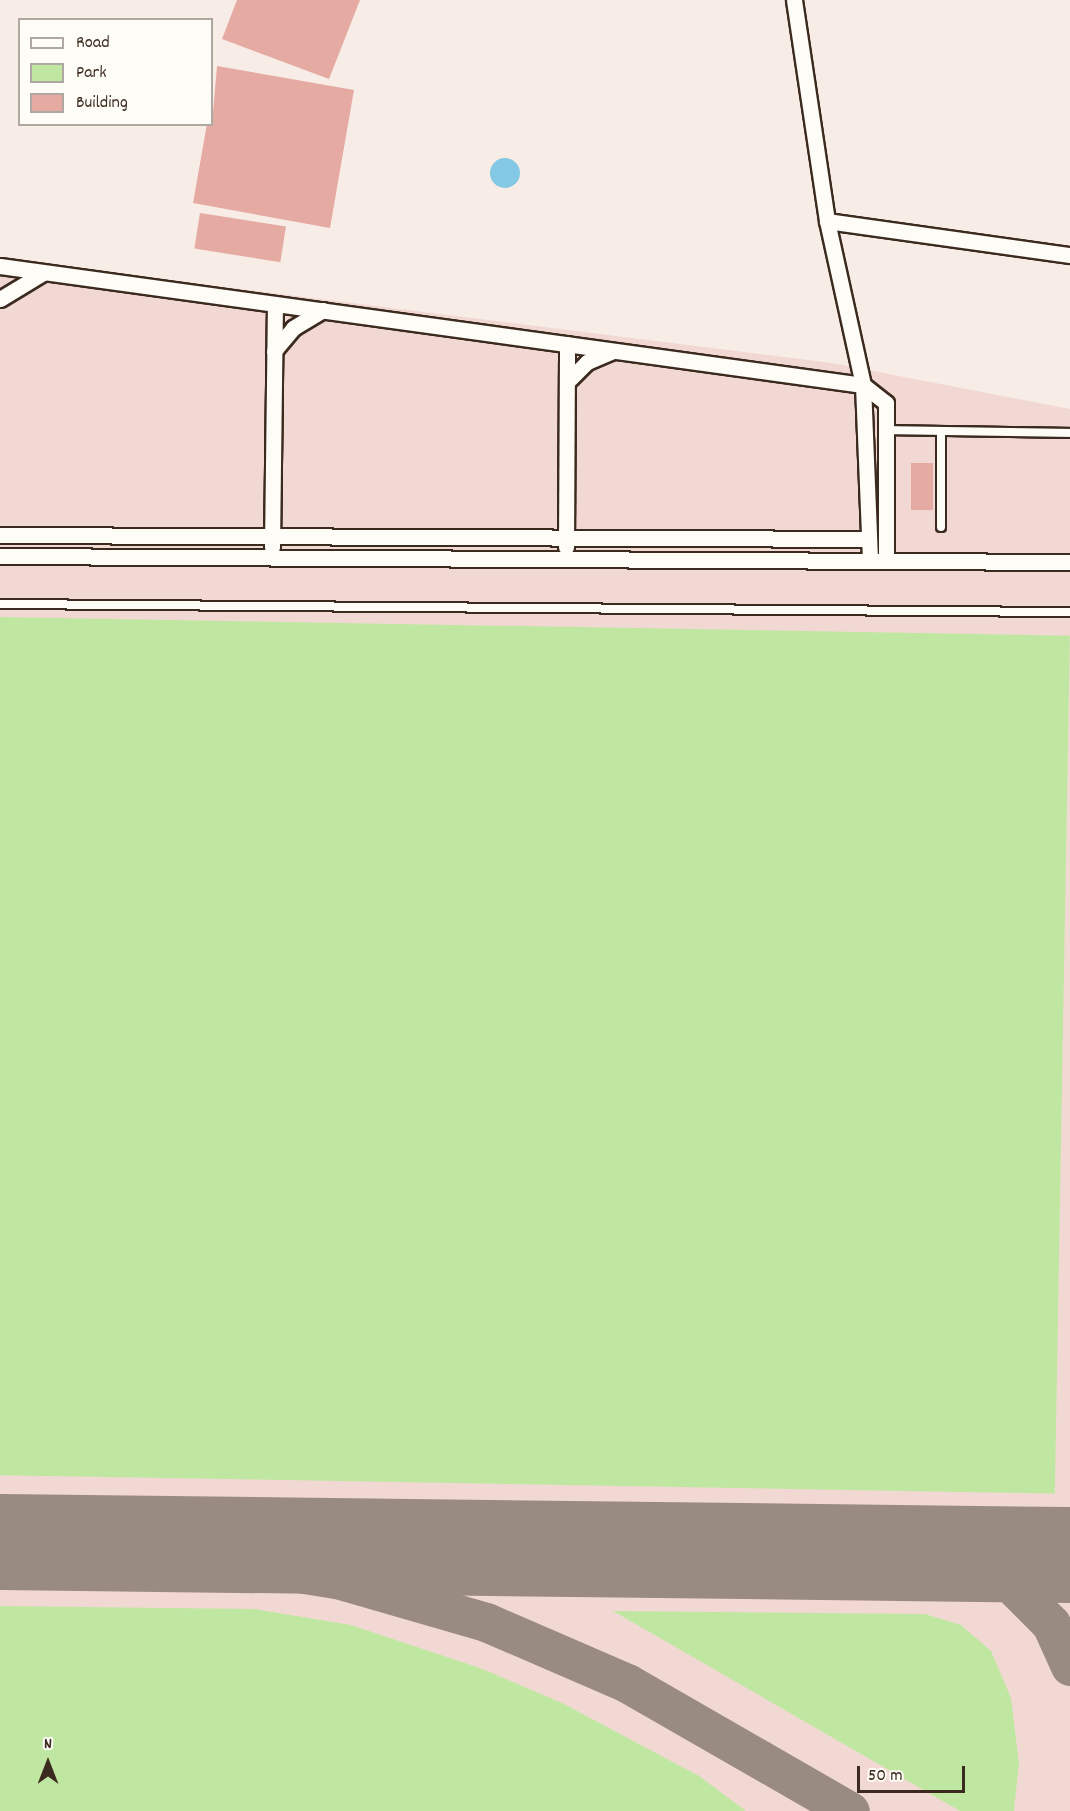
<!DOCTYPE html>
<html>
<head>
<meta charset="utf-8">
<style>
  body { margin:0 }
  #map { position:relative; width:1070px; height:1811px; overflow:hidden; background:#f8ece6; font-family:Dekko,sans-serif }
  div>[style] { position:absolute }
  .built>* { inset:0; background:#f2d8d2 }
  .green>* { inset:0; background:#c0e7a2; transform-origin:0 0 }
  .water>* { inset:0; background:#83c8e4 }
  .round { border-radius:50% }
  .taxiway>* { height:39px; margin:-19.5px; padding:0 19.5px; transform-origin:19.5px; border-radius:19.5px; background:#9a8b82 }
  .runway>* { height:96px; margin:-48px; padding:0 48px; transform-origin:48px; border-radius:48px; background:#9a8b82 }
  .building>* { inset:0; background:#e5aaa2; transform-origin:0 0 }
  .roads { filter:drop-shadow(2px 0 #3b2a1e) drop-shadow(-2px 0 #3b2a1e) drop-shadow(0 2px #3b2a1e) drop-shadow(0 -2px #3b2a1e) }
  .service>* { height:8px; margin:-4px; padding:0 4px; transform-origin:4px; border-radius:4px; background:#fdfcf7 }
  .minor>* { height:15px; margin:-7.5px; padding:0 7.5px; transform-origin:7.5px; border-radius:7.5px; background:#fdfcf7 }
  span { translate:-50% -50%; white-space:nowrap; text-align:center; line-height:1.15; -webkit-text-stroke:5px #fdfcf7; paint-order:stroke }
  .legend { position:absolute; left:18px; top:18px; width:195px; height:108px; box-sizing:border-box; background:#fdfcf7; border:2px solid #afa8a0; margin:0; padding:8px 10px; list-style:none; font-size:18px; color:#3b2a1e }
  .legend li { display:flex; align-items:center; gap:12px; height:30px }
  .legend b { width:30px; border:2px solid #afa8a0 }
  .north { position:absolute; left:18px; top:1733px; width:60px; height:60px; -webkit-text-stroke:4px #fdfcf7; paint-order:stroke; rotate:0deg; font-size:16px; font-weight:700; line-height:24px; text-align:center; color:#3b2a1e }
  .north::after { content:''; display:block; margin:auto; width:21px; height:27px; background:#3b2a1e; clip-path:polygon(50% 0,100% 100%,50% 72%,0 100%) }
  .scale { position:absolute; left:857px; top:1766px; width:108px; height:27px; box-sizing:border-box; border:3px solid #3b2a1e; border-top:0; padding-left:8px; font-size:18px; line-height:21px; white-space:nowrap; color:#3b2a1e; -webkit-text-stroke:4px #fdfcf7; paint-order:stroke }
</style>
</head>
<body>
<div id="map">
  <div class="built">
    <i style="clip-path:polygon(0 259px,832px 363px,1070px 409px,1070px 1811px,0 1811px)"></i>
  </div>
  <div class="green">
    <i style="left:0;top:617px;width:1070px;height:858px;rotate:1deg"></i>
    <i style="clip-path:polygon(0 1606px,254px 1609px,351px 1625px,480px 1668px,562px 1703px,699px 1776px,746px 1811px,0 1811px)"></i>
    <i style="clip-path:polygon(613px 1611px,925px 1614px,961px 1625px,991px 1651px,1011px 1698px,1019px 1763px,1014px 1811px,960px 1811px)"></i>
  </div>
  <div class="water">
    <i class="round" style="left:490px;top:158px;width:30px;height:30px"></i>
  </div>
  <div class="taxiway">
    <i style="left:106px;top:1543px;width:234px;rotate:8.9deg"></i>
    <i style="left:337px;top:1579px;width:155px;rotate:16.1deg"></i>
    <i style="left:486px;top:1622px;width:154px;rotate:23.4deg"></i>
    <i style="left:627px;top:1683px;width:257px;rotate:29.9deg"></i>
    <i style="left:934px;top:1554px;width:44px;rotate:11.8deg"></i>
    <i style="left:977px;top:1563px;width:36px;rotate:30deg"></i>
    <i style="left:1008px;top:1581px;width:61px;rotate:45deg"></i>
    <i style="left:1051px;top:1624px;width:46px;rotate:65.7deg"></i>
  </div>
  <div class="runway">
    <i style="left:0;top:1542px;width:1070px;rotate:0.7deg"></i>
  </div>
  <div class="building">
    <i style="clip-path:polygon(237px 0,360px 0,329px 79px,222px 39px)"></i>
    <i style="clip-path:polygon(217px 66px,354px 90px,330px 228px,193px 203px,207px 124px,212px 124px)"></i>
    <i style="left:200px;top:213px;width:87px;height:36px;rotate:9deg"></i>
    <i style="left:911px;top:463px;width:22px;height:47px"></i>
  </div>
  <div class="roads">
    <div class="service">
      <i style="left:886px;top:430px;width:184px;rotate:0.9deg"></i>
      <i style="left:941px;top:431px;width:96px;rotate:90deg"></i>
      <i style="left:0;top:604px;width:1070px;rotate:0.43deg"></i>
    </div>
    <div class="minor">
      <i style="left:794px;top:0;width:223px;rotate:81.5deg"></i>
      <i style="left:827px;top:221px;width:168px;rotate:77.6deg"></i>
      <i style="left:863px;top:385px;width:29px;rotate:38deg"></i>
      <i style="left:886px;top:403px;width:156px;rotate:90deg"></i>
      <i style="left:827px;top:221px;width:245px;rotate:8deg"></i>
      <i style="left:0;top:266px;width:871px;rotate:7.85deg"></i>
      <i style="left:863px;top:385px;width:174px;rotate:87.7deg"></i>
      <i style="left:0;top:299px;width:50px;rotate:-31.2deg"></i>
      <i style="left:274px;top:351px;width:30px;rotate:-50deg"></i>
      <i style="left:293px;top:328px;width:35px;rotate:-31deg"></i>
      <i style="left:567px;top:382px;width:28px;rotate:-45deg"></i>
      <i style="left:587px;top:362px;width:28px;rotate:-23deg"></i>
      <i style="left:0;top:535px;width:869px;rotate:0.26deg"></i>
      <i style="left:272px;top:547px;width:243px;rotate:-89.3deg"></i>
      <i style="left:566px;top:547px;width:203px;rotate:-89.7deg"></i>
      <i style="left:0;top:556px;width:1070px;rotate:0.32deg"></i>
    </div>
  </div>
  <ul class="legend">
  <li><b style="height:8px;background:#fdfcf7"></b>Road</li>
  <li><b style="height:16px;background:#c0e7a2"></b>Park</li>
  <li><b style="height:16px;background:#e5aaa2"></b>Building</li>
  </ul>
  <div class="north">N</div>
  <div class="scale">50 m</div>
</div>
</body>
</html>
